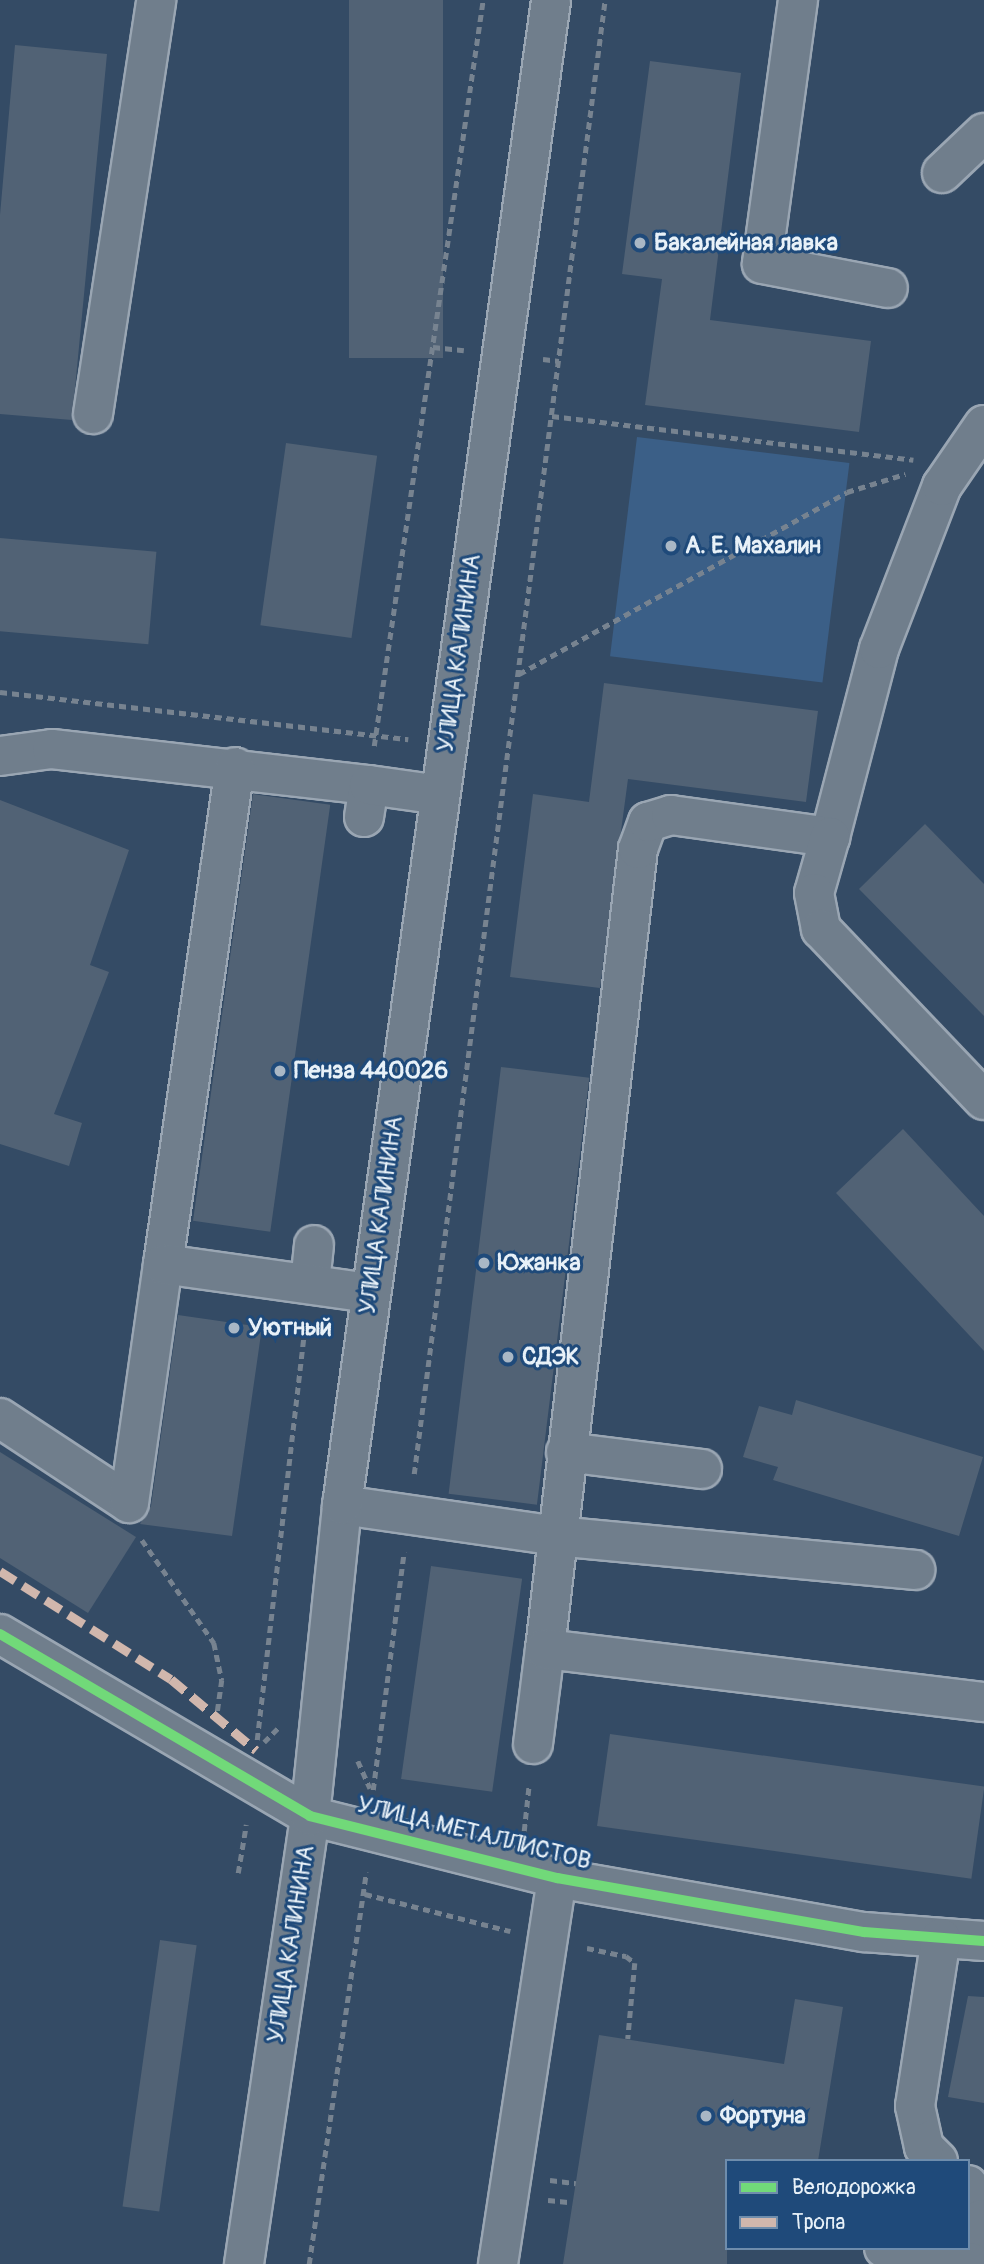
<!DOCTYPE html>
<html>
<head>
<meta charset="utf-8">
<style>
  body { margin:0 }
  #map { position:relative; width:984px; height:2264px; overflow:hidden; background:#344b65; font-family:Pangolin,sans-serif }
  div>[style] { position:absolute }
  .green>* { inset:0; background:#3b5f87; transform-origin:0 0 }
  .building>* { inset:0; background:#516275; transform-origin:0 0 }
  .path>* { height:4.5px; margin-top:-2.25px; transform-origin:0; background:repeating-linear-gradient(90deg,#778390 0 7px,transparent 0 12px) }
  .roads { filter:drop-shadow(2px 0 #9aa6b3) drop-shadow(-2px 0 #9aa6b3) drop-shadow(0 2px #9aa6b3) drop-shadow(0 -2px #9aa6b3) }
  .minor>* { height:38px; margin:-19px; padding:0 19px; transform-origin:19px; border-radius:19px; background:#707e8c }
  .major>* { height:38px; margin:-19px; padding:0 19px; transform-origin:19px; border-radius:19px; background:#707e8c }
  .quiet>* { height:9px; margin-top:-4.5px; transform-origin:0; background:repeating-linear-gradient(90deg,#d1b7ad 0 18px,transparent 0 27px) }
  .cycleway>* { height:10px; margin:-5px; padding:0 5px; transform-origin:5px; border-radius:5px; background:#71d979 }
  .dots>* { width:19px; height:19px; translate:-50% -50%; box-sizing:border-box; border:4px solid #1f4a7a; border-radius:50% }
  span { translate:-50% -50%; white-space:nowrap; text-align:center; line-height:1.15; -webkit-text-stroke:6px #1f4a7a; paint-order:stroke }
  .poi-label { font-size:24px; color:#e8f1f8; font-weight:700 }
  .left { translate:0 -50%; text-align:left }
  .street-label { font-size:24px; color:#e8f1f8 }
  .legend { position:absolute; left:725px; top:2159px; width:245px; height:91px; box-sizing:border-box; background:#1f4a7a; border:2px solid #6f8dac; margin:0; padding:9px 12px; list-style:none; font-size:21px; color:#e8f1f8 }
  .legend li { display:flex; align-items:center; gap:14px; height:35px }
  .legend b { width:35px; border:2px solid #6f8dac }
</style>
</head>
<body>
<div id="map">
  <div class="green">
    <i style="left:637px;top:437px;width:214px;height:221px;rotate:7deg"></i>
  </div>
  <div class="building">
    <i style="left:349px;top:0;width:94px;height:358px"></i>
    <i style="clip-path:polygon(15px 45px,107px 54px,72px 420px,0 414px,0 215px)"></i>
    <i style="clip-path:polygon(650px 61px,741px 73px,710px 320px,871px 341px,859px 432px,645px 405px,662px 279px,622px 274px)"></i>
    <i style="left:286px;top:443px;width:92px;height:184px;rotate:8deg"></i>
    <i style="left:0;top:538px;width:157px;height:93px;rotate:5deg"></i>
    <i style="clip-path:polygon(604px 683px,818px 711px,806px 802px,628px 779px,600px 988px,510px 977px,533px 794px,589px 802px)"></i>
    <i style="left:253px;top:794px;width:78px;height:431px;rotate:8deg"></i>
    <i style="clip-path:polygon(0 800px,129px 850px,90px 965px,109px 972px,54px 1114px,82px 1123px,69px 1166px,0 1144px)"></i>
    <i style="clip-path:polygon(925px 824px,984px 884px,984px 1016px,859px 889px)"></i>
    <i style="left:501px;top:1067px;width:89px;height:430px;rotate:7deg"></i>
    <i style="clip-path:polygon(903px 1129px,984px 1216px,984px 1351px,836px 1193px)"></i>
    <i style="clip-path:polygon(178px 1315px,262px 1327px,232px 1536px,140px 1524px,151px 1506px)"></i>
    <i style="clip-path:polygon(796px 1400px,983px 1457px,959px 1536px,773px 1480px,778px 1467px,743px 1457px,759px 1406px,792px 1415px)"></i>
    <i style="clip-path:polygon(0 1452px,136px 1537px,88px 1613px,0 1558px)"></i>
    <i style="left:431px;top:1566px;width:92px;height:215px;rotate:8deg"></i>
    <i style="left:610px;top:1734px;width:378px;height:93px;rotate:8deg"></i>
    <i style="left:160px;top:1940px;width:37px;height:269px;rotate:8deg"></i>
    <i style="clip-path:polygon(968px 1996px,984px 1997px,984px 2103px,948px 2097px)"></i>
    <i style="clip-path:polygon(795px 1999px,843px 2007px,818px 2161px,727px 2161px,727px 2264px,563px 2264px,599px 2035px,784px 2064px)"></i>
  </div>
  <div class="path">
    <i style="left:433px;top:347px;width:31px;rotate:6deg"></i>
    <i style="left:543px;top:359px;width:16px;rotate:7deg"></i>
    <i style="left:552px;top:416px;width:364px;rotate:6.9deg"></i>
    <i style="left:519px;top:674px;width:375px;rotate:-29deg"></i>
    <i style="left:847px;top:492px;width:61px;rotate:-17.2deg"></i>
    <i style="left:0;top:692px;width:411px;rotate:6.6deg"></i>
    <i style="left:374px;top:746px;width:754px;rotate:-81.69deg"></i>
    <i style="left:414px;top:1474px;width:1486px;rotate:-82.62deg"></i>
    <i style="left:142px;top:1540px;width:126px;rotate:55deg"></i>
    <i style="left:214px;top:1643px;width:38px;rotate:78deg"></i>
    <i style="left:222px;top:1680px;width:37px;rotate:98deg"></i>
    <i style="left:257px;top:1740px;width:418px;rotate:-83.4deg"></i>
    <i style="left:264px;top:1742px;width:20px;rotate:-45deg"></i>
    <i style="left:358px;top:1761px;width:30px;rotate:66deg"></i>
    <i style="left:373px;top:1790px;width:240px;rotate:-82.6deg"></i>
    <i style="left:524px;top:1831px;width:47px;rotate:-83.9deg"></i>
    <i style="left:238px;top:1873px;width:49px;rotate:-80.5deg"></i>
    <i style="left:365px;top:1894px;width:150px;rotate:14.3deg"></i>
    <i style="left:587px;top:1948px;width:40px;rotate:12deg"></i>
    <i style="left:626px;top:1956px;width:11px;rotate:38deg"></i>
    <i style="left:635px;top:1963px;width:76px;rotate:95.3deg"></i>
    <i style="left:550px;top:2180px;width:26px;rotate:7deg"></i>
    <i style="left:548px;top:2200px;width:20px;rotate:6deg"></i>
    <i style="left:309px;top:2264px;width:396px;rotate:-81.7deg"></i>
  </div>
  <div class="roads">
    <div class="minor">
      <i style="left:798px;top:0;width:266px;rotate:97.8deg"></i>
      <i style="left:762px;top:264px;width:128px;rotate:10.8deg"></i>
      <i style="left:942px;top:173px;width:58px;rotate:-43.6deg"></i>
      <i style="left:93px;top:414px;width:419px;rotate:-81.3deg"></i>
      <i style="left:0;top:756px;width:52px;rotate:-7.7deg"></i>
      <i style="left:52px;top:749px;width:319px;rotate:6.5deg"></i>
      <i style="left:364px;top:817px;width:32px;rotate:-81deg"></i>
      <i style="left:369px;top:785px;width:72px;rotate:8deg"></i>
      <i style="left:830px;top:837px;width:194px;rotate:-75.4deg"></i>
      <i style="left:879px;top:649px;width:175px;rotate:-68.9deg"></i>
      <i style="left:942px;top:486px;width:74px;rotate:-55.5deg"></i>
      <i style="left:163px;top:1264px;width:502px;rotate:-81.76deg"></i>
      <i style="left:310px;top:1283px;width:38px;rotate:-84deg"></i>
      <i style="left:0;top:1418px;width:154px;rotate:33.4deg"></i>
      <i style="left:129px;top:1503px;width:241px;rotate:-81.9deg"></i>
      <i style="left:163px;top:1264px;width:209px;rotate:8deg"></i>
      <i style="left:566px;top:1452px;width:137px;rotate:7.1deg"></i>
      <i style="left:342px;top:1505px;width:216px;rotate:8.2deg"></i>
      <i style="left:556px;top:1536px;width:361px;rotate:5.4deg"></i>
      <i style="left:0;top:1634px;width:359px;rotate:30.4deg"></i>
      <i style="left:310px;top:1816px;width:255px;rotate:14.1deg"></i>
      <i style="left:557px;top:1878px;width:312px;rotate:10deg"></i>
      <i style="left:864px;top:1932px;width:120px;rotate:4.3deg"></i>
      <i style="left:545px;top:1649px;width:805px;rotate:-83.37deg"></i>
      <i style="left:638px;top:849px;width:29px;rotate:-70deg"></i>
      <i style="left:648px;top:822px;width:24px;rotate:-17deg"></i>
      <i style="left:671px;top:815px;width:161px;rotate:7.9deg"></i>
      <i style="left:830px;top:837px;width:58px;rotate:105.9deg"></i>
      <i style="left:814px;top:893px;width:37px;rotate:79deg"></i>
      <i style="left:821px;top:929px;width:236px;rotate:46.4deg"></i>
      <i style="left:533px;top:1744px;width:96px;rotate:-82.8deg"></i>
      <i style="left:545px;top:1649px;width:442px;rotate:6.9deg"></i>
      <i style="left:938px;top:2161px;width:20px;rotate:-135deg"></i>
      <i style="left:924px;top:2147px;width:42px;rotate:-102.4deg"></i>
      <i style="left:915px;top:2106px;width:170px;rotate:-81.2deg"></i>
      <i style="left:968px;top:2185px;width:37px;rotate:68deg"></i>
      <i style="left:982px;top:2219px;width:46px;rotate:101.3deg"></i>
      <i style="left:884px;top:2248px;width:90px;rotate:9.6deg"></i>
      <i style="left:498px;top:2264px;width:390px;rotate:-81.3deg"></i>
    </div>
    <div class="major">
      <i style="left:244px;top:2264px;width:453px;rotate:-81.6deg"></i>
      <i style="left:310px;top:1816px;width:313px;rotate:-84.1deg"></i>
      <i style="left:342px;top:1505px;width:1519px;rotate:-82.09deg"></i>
    </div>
  </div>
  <div class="quiet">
    <i style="left:0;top:1571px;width:202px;rotate:32.3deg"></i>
    <i style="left:171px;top:1679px;width:111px;rotate:39.9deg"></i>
  </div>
  <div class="cycleway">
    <i style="left:0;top:1634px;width:359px;rotate:30.4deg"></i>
    <i style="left:310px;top:1816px;width:255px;rotate:14.1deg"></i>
    <i style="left:557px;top:1878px;width:312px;rotate:10deg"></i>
    <i style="left:864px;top:1932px;width:120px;rotate:4.3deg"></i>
  </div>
  <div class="dots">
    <i style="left:640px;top:243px;background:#a9b7c5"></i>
    <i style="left:671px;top:546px;background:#a9b7c5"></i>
    <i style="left:280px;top:1071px;background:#a9b7c5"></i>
    <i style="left:484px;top:1263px;background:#a9b7c5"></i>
    <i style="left:234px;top:1328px;background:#a9b7c5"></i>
    <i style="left:508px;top:1357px;background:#a9b7c5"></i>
    <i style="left:706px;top:2116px;background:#a9b7c5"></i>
  </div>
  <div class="poi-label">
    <span class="left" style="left:654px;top:243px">Бакалейная лавка</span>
    <span class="left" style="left:685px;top:546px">А. Е. Махалин</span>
    <span class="left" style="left:294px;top:1071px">Пенза 440026</span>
    <span class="left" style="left:498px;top:1263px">Южанка</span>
    <span class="left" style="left:248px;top:1328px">Уютный</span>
    <span class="left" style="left:522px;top:1357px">СДЭК</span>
    <span class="left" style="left:720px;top:2116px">Фортуна</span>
  </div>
  <div class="street-label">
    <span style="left:459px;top:653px;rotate:-82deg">УЛИЦА КАЛИНИНА</span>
    <span style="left:381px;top:1215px;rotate:-82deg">УЛИЦА КАЛИНИНА</span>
    <span style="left:474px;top:1833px;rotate:14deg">УЛИЦА МЕТАЛЛИСТОВ</span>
    <span style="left:291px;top:1944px;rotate:-81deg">УЛИЦА КАЛИНИНА</span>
  </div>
  <ul class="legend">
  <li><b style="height:9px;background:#71d979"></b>Велодорожка</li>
  <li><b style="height:9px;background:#d1b7ad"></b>Тропа</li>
  </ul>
</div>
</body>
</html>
